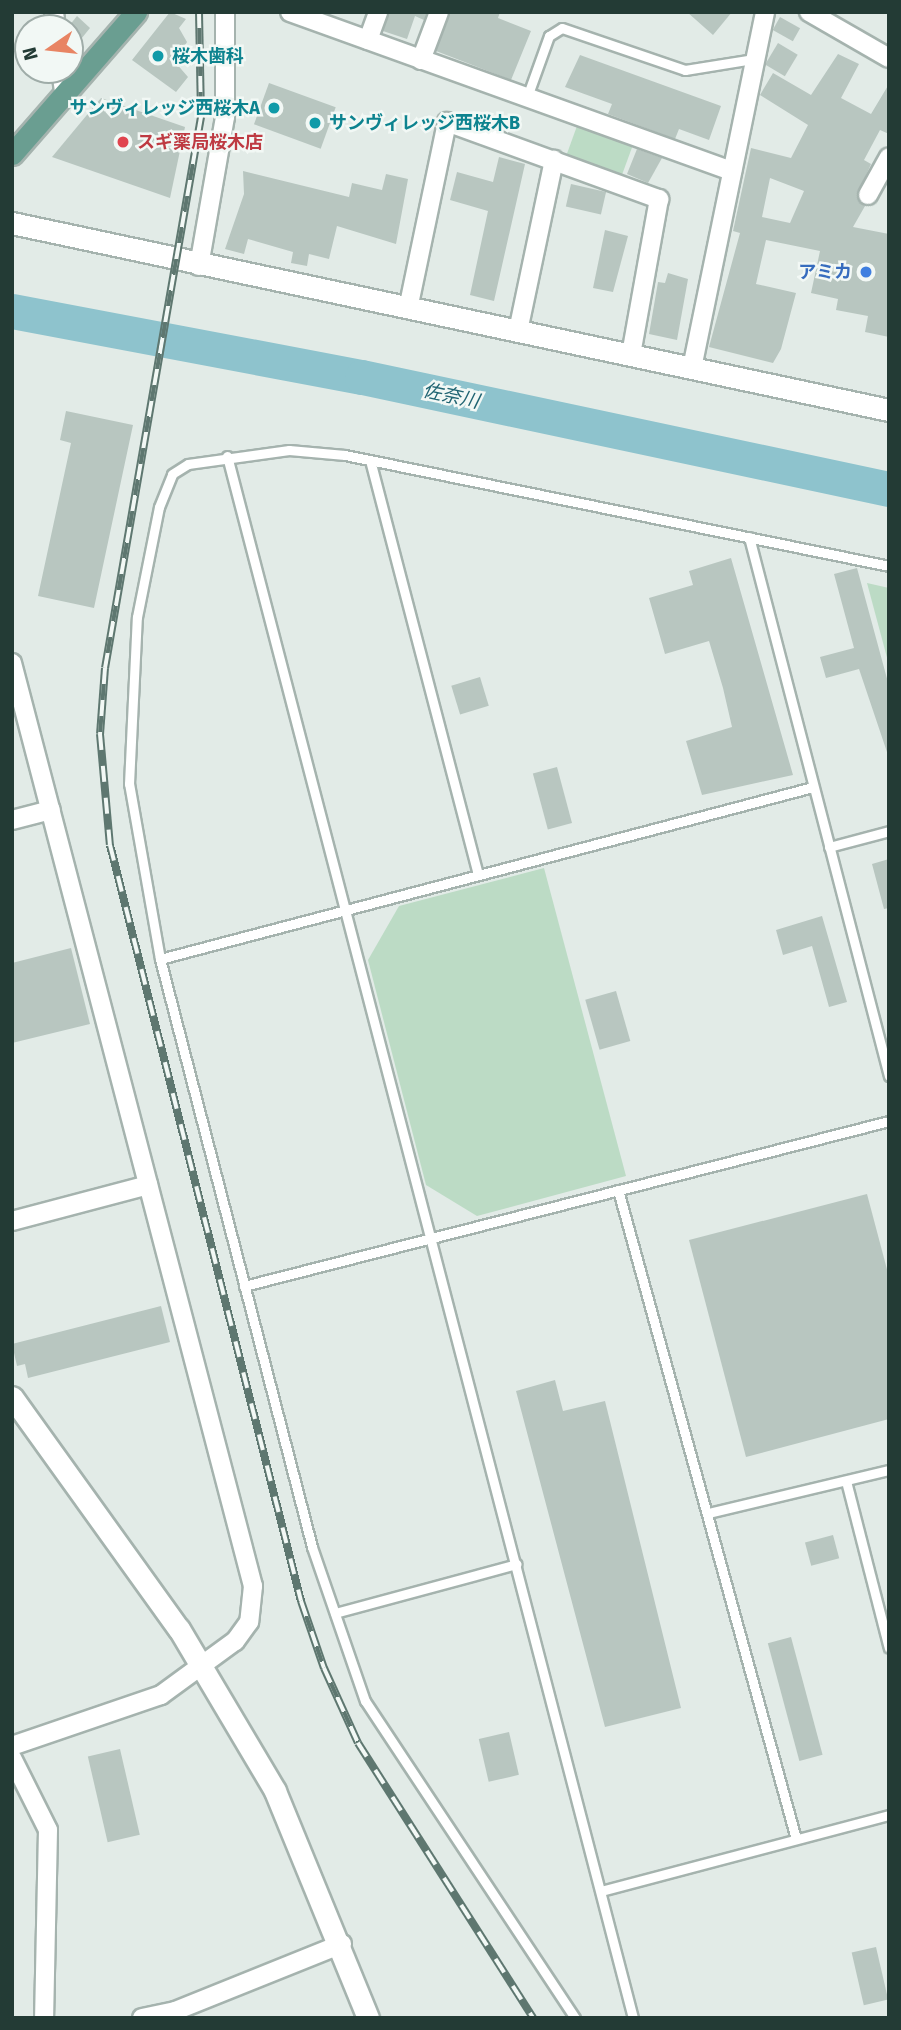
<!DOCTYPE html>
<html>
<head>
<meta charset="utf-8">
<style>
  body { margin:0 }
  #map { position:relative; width:901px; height:2030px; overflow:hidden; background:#e2ebe7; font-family:"Fira Sans","Noto Sans JP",sans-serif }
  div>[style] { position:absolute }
  .green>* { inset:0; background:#bcdbc5; transform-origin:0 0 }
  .river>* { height:35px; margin:-17.5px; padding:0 17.5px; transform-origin:17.5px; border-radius:17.5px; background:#8ec3cd }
  .building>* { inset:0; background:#b8c6c0; transform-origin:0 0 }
  .roads { filter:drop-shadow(2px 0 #a5b3ae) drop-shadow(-2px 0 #a5b3ae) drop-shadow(0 2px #a5b3ae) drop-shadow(0 -2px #a5b3ae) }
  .service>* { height:9px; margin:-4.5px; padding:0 4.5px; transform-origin:4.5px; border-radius:4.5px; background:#fff }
  .minor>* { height:18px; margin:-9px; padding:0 9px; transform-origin:9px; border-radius:9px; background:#fff }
  .tertiary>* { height:21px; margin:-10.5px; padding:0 10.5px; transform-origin:10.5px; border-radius:10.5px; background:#fff }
  .primary>* { height:21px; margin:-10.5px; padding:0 10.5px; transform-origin:10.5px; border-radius:10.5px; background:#6a9e91 }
  .rail>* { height:8px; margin-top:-4px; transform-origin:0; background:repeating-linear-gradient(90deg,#f2f8f5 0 16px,#5e7770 0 32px); box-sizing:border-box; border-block:2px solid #5e7770 }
  .dots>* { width:19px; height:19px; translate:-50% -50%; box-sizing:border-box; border:4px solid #f2f8f5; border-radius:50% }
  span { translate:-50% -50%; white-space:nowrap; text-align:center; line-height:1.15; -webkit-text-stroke:5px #f2f8f5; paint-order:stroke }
  .culture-label { font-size:18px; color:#0d838f; font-weight:700 }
  .left { translate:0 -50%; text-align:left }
  .right { translate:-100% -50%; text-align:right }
  .health-label { font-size:18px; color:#be3a42; font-weight:700 }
  .shop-label { font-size:18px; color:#366cbe; font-weight:700 }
  .water-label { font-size:19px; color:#216573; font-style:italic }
  .frame { position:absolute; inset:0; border:14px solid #233b35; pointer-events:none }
  .north { position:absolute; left:14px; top:14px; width:70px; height:70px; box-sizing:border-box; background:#f2f8f5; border:2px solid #9faca8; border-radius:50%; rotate:256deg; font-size:19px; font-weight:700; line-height:28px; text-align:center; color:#233b35 }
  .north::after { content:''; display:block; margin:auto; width:24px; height:32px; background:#e88463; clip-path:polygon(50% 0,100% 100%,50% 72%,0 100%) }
</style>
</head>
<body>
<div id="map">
  <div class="green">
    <i style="left:577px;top:126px;width:59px;height:31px;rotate:20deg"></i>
    <i style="clip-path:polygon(867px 583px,889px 588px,889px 665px)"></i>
    <i style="clip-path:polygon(544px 868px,626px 1176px,477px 1216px,426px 1185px,368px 960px,399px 906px)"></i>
  </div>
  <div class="river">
    <i style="left:12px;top:311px;width:356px;rotate:10.7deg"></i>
    <i style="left:362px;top:377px;width:539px;rotate:12deg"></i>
  </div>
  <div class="building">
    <i style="clip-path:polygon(170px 12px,186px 19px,179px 28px,187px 42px,175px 62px,188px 77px,176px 92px,132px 60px)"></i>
    <i style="clip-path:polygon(389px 12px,427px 12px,424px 20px,415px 16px,407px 39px,383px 31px)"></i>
    <i style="clip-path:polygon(450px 12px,500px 12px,498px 18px,531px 31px,511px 80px,436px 51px)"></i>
    <i style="clip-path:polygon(687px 12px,732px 12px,713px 35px)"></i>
    <i style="clip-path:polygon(77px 16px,90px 28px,73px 49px,69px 26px)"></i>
    <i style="left:780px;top:17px;width:23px;height:15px;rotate:29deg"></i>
    <i style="left:778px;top:43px;width:23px;height:25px;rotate:31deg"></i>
    <i style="clip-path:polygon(evenodd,838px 54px,859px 64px,841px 98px,871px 114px,889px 84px,889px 134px,880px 130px,864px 160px,871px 164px,857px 196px,865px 206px,853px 227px,889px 234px,889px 337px,865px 332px,868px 316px,836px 310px,838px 299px,811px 293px,820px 251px,766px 240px,756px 284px,796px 293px,781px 349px,773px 363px,709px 347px,740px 233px,733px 231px,751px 148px,791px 158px,808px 125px,760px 95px,773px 73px,811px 95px,838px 54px,770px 178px,804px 191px,790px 223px,762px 217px,770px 178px)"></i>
    <i style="clip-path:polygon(580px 55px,721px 106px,709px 140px,679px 129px,675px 139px,608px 114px,612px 104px,565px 87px)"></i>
    <i style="left:269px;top:83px;width:71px;height:44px;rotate:20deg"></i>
    <i style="clip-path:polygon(101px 98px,185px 127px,170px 198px,52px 157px)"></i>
    <i style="clip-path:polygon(637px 149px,662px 158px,648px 183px,627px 174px)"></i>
    <i style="clip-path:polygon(499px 157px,525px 164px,494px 301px,470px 295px,488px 211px,450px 200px,457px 172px,493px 182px)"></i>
    <i style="clip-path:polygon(243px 171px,349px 197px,352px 183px,382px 190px,386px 174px,408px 179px,396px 244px,337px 226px,329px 259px,309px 254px,307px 266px,291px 263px,293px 252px,248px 239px,244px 254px,225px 249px,244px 194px)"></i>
    <i style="left:571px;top:184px;width:36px;height:23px;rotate:13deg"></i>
    <i style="clip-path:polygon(605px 230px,628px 236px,613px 292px,593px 288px)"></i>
    <i style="clip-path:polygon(668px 273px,688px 279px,677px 340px,649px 334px,658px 282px,665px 283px)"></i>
    <i style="clip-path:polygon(66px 411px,133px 425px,94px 608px,38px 596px,71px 443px,60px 440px)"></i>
    <i style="clip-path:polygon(731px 558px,793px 775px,702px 795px,686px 741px,732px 727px,723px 688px,709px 641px,665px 654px,649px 598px,693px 585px,689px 571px)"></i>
    <i style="clip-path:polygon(857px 568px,889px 686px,889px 758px,859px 669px,826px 678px,820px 657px,854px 648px,834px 574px)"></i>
    <i style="left:480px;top:677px;width:30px;height:30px;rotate:73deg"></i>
    <i style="left:557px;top:767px;width:58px;height:25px;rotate:75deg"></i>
    <i style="clip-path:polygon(889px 859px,889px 908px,884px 909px,872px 864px)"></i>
    <i style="clip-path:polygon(822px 916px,847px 1002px,829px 1007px,812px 946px,783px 955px,776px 930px)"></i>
    <i style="clip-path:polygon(71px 948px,90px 1024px,12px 1043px,12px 963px)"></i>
    <i style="left:616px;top:991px;width:52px;height:32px;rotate:74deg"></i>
    <i style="clip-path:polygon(867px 1194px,889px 1277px,889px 1419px,746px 1457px,689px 1240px)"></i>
    <i style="clip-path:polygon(161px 1306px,170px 1342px,28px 1378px,25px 1364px,17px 1366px,12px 1344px)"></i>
    <i style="clip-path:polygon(555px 1380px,563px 1411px,605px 1401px,681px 1708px,605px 1727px,516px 1391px)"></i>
    <i style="left:833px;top:1535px;width:24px;height:29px;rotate:75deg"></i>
    <i style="left:791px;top:1637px;width:122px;height:24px;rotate:75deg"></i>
    <i style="left:509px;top:1732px;width:44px;height:31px;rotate:77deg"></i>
    <i style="left:120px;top:1749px;width:88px;height:33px;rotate:77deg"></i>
    <i style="left:876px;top:1947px;width:54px;height:25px;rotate:77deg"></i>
  </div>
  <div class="roads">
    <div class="service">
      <i style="left:527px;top:97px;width:65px;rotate:-70.2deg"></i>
      <i style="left:549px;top:36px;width:15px;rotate:-32deg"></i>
      <i style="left:562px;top:28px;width:130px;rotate:18.9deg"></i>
      <i style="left:685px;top:70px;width:70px;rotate:-9.1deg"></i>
      <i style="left:227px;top:456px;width:1614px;rotate:75.43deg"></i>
      <i style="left:370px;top:460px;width:428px;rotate:75.4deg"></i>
      <i style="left:749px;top:537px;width:557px;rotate:75.44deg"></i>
      <i style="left:829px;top:847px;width:62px;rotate:-14.9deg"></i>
      <i style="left:160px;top:959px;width:675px;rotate:-14.76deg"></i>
      <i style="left:618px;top:1190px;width:673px;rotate:74.66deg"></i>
      <i style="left:244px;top:1286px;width:666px;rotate:-14.35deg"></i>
      <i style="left:846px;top:1481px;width:172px;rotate:75.6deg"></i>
      <i style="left:708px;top:1513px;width:186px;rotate:-13.4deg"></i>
      <i style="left:335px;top:1613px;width:188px;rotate:-15.1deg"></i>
      <i style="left:601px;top:1891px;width:298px;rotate:-14.8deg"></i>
      <i style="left:575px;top:2018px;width:380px;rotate:-123.5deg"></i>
      <i style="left:365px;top:1701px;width:163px;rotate:-109deg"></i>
      <i style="left:312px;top:1547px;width:607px;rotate:-104.49deg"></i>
      <i style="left:160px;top:959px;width:178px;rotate:-100deg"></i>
      <i style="left:129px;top:784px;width:167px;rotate:-87.3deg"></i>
      <i style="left:137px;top:617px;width:112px;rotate:-78.7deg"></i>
      <i style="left:159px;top:507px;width:35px;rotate:-68deg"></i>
      <i style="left:172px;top:474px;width:19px;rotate:-32deg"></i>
      <i style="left:188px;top:464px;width:102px;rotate:-7.9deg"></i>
      <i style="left:289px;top:450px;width:56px;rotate:5.1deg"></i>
      <i style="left:345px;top:455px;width:555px;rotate:11.53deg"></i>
    </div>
    <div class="minor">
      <i style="left:54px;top:12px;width:16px;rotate:83deg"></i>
      <i style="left:290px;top:12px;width:470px;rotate:19.8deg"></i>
      <i style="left:809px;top:12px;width:92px;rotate:29.9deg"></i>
      <i style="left:368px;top:40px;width:30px;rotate:-70deg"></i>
      <i style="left:421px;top:60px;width:51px;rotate:-69.4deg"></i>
      <i style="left:61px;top:70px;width:28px;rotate:82deg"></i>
      <i style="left:868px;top:195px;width:43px;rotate:-61.1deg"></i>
      <i style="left:199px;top:266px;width:151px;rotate:-80.1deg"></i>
      <i style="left:225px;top:117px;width:105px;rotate:-90deg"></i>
      <i style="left:408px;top:309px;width:191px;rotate:-78.2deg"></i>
      <i style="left:447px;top:122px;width:226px;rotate:20deg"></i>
      <i style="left:659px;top:199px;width:158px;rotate:100.2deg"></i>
      <i style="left:518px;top:331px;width:175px;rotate:-78.1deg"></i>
      <i style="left:692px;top:368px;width:363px;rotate:-78.4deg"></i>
      <i style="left:12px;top:663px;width:954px;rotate:75.37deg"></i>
      <i style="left:253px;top:1586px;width:36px;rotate:96deg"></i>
      <i style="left:249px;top:1622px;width:24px;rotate:126deg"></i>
      <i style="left:235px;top:1641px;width:92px;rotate:143.9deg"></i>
      <i style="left:161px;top:1695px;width:157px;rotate:161.1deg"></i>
      <i style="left:12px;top:820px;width:40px;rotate:-14.4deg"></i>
      <i style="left:12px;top:1221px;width:141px;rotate:-14.8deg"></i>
      <i style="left:12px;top:1758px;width:80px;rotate:63.4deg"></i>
      <i style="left:48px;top:1830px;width:188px;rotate:91.2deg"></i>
      <i style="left:142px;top:2018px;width:34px;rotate:-12deg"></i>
      <i style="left:175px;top:2011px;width:180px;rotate:-21.9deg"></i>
    </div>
    <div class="tertiary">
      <i style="left:12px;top:223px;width:897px;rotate:12.04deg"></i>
      <i style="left:12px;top:1397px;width:286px;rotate:54.3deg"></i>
      <i style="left:179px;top:1629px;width:188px;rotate:59.3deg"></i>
      <i style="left:275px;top:1791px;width:245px;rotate:67.7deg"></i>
    </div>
    <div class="primary">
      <i style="left:12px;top:154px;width:189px;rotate:-48.9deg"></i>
    </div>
  </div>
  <div class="rail">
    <i style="left:199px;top:12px;width:105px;rotate:88.9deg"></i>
    <i style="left:201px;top:117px;width:559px;rotate:99.88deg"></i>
    <i style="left:105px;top:668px;width:66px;rotate:94.3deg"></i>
    <i style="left:100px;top:734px;width:111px;rotate:84.9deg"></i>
    <i style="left:110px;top:845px;width:780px;rotate:75.82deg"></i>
    <i style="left:301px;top:1601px;width:71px;rotate:71.1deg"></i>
    <i style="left:324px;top:1668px;width:82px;rotate:65.6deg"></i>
    <i style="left:358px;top:1743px;width:326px;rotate:57.5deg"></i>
  </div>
  <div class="dots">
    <i style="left:158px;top:56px;background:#0f9aa8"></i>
    <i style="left:274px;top:108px;background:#0f9aa8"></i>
    <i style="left:315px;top:123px;background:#0f9aa8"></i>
    <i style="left:123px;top:142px;background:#e0444e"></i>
    <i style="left:866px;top:272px;background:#3f7fe0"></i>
  </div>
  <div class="culture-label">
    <span class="left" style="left:172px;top:56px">桜木歯科</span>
    <span class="right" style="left:260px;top:108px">サンヴィレッジ西桜木A</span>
    <span class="left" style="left:329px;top:123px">サンヴィレッジ西桜木B</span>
  </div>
  <div class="health-label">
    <span class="left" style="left:137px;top:142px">スギ薬局桜木店</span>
  </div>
  <div class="shop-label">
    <span class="right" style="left:852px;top:272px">アミカ</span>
  </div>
  <div class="water-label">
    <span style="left:451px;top:396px;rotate:12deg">佐奈川</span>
  </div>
  <div class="frame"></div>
  <div class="north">N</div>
</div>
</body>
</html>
